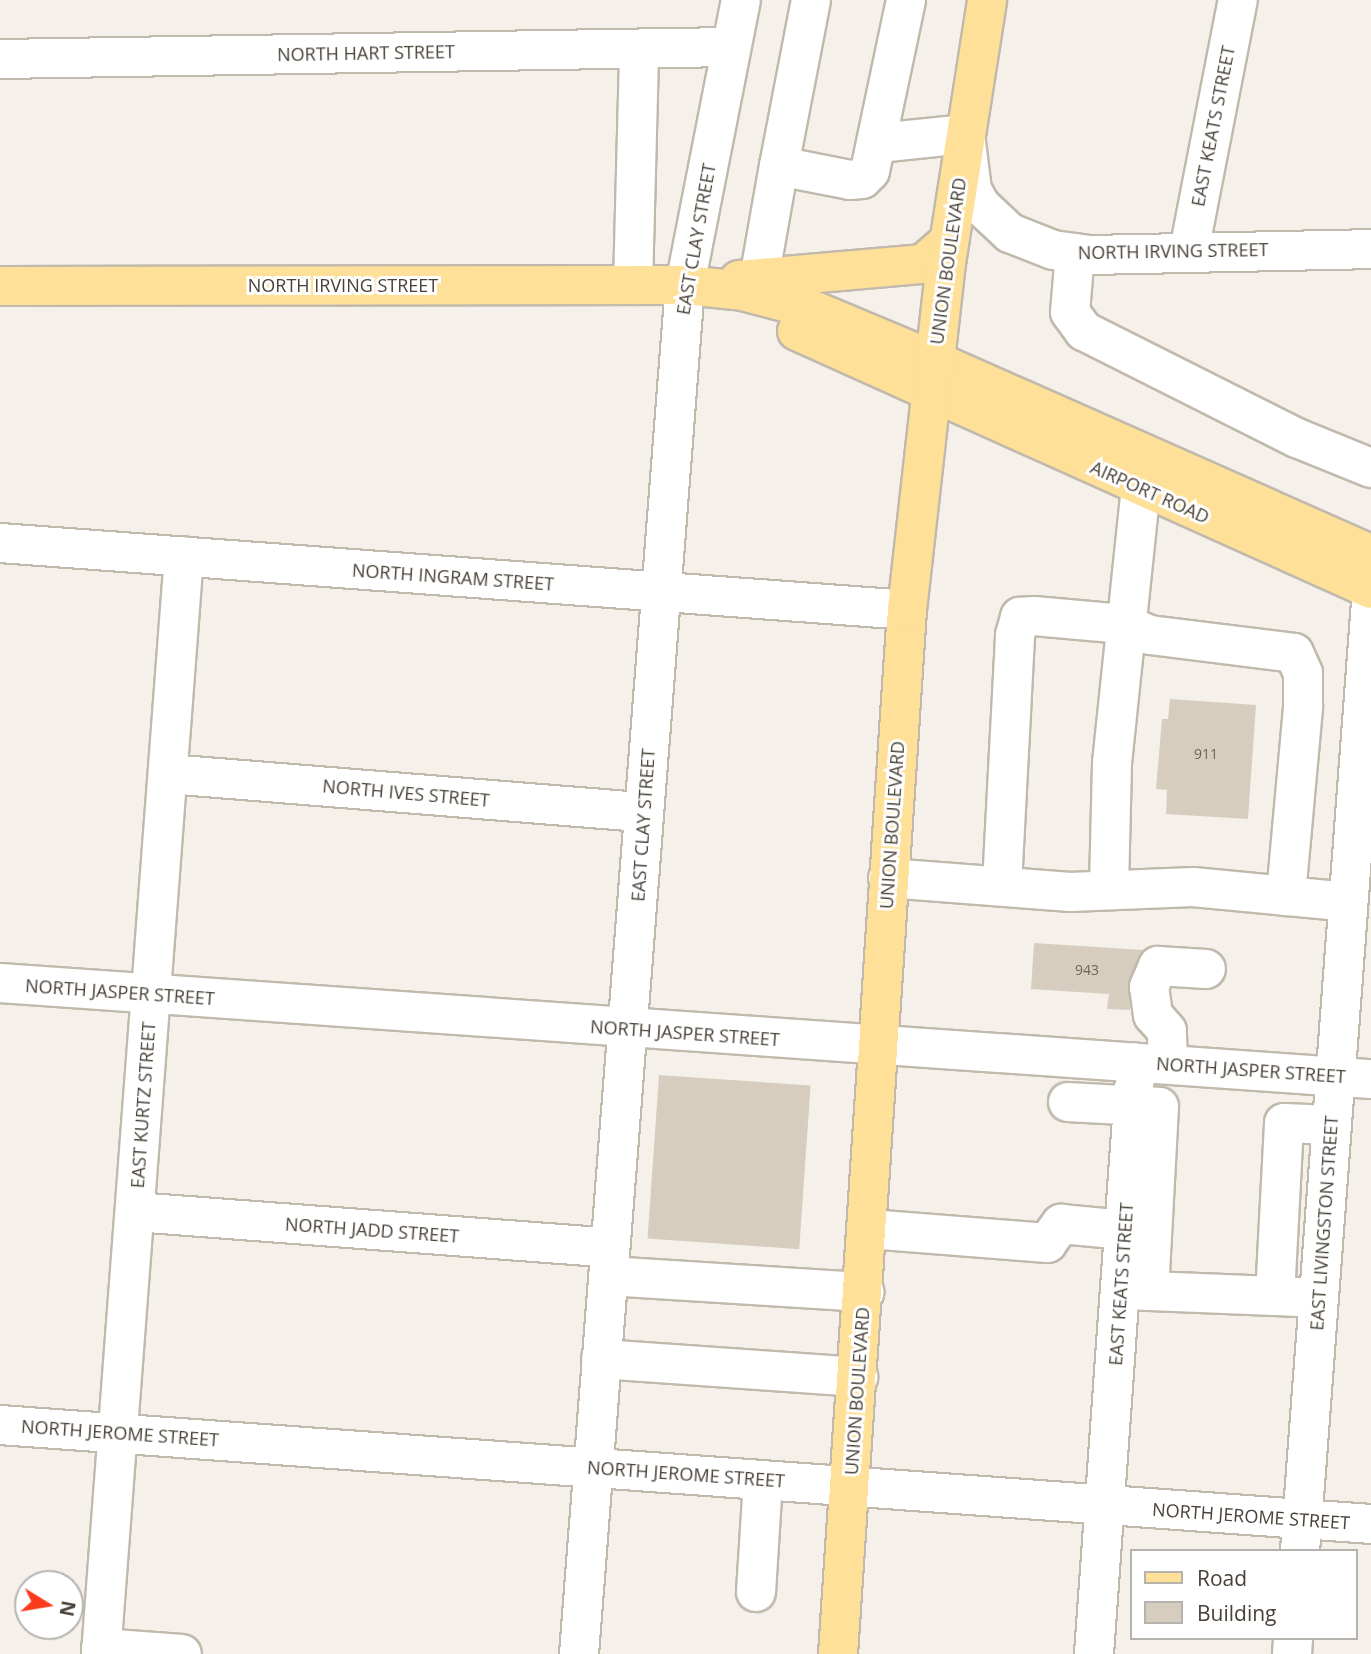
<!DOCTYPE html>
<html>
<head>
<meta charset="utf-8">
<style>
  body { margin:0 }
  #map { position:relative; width:1371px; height:1654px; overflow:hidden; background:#f5f1ea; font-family:"Open Sans",sans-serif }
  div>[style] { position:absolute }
  .building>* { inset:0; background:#d6cdbf; transform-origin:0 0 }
  .roads { filter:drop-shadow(2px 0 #c0b9ac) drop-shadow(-2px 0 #c0b9ac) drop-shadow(0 2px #c0b9ac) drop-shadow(0 -2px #c0b9ac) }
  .minor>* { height:38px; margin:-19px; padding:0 19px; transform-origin:19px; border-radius:19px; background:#fff }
  .major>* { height:38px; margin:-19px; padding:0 19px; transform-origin:19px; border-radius:19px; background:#fee099 }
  span { translate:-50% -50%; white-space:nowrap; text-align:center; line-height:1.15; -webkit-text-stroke:6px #fff; paint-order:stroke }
  .number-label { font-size:14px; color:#6c655a }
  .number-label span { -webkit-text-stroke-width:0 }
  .street-label { font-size:18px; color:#494238 }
  .legend { position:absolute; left:1130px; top:1549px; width:228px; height:91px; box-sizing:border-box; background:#fff; border:2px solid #b6b3af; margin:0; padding:9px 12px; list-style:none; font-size:21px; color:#494238 }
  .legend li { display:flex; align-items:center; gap:14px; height:35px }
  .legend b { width:35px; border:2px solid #b6b3af }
  .north { position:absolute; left:14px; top:1570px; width:70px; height:70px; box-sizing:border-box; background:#fff; border:2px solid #b6b3af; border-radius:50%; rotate:101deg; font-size:19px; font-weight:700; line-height:28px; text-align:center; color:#494238 }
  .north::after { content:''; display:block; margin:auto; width:24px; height:32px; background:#fa3b1c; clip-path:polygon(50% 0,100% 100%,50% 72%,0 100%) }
</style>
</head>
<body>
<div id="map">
  <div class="building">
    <i style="clip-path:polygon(1170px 699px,1256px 705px,1248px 819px,1166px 814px,1167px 790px,1156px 789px,1162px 719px,1168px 719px)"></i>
    <i style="clip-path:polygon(1034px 943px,1144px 950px,1129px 979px,1130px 1010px,1107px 1009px,1109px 994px,1031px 989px)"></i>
    <i style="left:659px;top:1075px;width:152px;height:164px;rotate:4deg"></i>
  </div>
  <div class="roads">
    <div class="minor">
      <i style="left:0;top:59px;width:731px;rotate:-0.94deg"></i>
      <i style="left:878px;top:143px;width:87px;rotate:-5.9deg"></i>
      <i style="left:965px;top:134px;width:56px;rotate:82.9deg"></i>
      <i style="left:972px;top:190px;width:18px;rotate:61deg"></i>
      <i style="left:981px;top:206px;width:40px;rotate:43deg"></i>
      <i style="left:1010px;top:233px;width:46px;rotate:21.6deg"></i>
      <i style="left:1053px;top:250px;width:37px;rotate:8deg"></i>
      <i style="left:1090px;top:255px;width:281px;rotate:-1.2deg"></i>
      <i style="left:779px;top:166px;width:169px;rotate:-79.1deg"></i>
      <i style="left:1189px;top:251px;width:256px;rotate:-79deg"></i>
      <i style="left:1075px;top:253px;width:59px;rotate:94.8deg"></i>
      <i style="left:1070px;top:312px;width:24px;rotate:54deg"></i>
      <i style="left:1084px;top:331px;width:238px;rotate:26.7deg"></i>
      <i style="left:1297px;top:438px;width:80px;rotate:22.1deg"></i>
      <i style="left:759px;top:279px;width:115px;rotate:-80deg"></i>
      <i style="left:779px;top:166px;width:72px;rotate:11.2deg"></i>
      <i style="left:850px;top:180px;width:12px;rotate:-5deg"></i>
      <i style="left:862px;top:179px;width:11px;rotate:-45deg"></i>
      <i style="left:870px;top:171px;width:175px;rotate:-78.1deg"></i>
      <i style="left:633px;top:285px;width:236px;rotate:-88.5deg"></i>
      <i style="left:0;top:543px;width:909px;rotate:4.22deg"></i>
      <i style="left:168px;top:774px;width:477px;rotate:4.6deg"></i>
      <i style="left:888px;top:878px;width:183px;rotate:4.4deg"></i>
      <i style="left:1070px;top:892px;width:123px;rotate:-2.3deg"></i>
      <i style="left:1193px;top:887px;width:156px;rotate:5.5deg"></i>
      <i style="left:1002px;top:885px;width:250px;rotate:-87deg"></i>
      <i style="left:1015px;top:635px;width:19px;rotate:-74deg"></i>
      <i style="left:1020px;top:617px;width:14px;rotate:-4deg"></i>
      <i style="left:1034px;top:616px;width:90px;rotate:5.1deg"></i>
      <i style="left:1124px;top:624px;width:28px;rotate:23deg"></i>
      <i style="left:1150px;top:635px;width:145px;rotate:7.1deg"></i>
      <i style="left:1294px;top:653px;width:22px;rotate:66deg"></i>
      <i style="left:1303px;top:673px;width:35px;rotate:90deg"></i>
      <i style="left:1303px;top:708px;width:189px;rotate:95.2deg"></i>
      <i style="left:1109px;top:887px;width:124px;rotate:-88.6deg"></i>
      <i style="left:1112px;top:763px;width:277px;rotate:-84deg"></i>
      <i style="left:0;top:983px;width:1374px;rotate:4.01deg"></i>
      <i style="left:1168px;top:1064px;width:33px;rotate:-92deg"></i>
      <i style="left:1167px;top:1031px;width:21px;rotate:-131deg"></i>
      <i style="left:1153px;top:1015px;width:28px;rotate:-98deg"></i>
      <i style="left:1149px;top:987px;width:23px;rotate:-67deg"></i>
      <i style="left:1158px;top:966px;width:48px;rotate:3.6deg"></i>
      <i style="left:1068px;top:1102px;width:91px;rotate:3.1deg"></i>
      <i style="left:1159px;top:1107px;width:184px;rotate:93.1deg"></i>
      <i style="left:135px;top:1212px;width:476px;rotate:4.3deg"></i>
      <i style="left:869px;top:1229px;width:179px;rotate:4.5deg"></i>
      <i style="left:1047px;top:1243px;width:24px;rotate:-54deg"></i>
      <i style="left:1061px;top:1224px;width:64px;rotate:5.4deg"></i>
      <i style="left:608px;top:1276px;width:257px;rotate:3.6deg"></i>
      <i style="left:1125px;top:1290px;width:174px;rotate:2.3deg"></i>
      <i style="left:1275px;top:1296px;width:173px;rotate:-87deg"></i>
      <i style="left:1284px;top:1123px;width:48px;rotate:2.4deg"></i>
      <i style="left:601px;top:1359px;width:258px;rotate:4deg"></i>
      <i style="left:0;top:1425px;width:1375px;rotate:4.13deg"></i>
      <i style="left:1300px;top:1551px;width:952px;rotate:-85.72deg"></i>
      <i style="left:756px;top:1592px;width:112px;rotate:-86.4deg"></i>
      <i style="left:101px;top:1648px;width:81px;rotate:4.2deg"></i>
      <i style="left:101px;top:1654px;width:1101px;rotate:-85.68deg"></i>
      <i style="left:579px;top:1654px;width:1373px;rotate:-85.57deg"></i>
      <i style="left:685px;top:285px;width:290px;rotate:-78.9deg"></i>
      <i style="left:1094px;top:1654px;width:593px;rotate:-85.94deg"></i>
      <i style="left:1292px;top:1654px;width:16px;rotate:-86deg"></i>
    </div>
    <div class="major">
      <i style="left:739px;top:280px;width:185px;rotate:-5deg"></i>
      <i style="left:923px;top:264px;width:35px;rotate:-41deg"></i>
      <i style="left:0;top:286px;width:685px;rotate:-0.08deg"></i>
      <i style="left:685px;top:285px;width:58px;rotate:5.9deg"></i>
      <i style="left:743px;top:291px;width:67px;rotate:14.7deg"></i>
      <i style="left:808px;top:308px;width:138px;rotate:22.7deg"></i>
      <i style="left:935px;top:361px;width:477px;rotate:23.9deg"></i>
      <i style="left:797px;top:331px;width:629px;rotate:24.2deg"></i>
      <i style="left:838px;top:1654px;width:1046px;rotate:-86.22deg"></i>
      <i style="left:907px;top:610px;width:349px;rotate:-83.6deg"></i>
      <i style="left:946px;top:263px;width:266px;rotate:-81.1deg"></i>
    </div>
  </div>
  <div class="number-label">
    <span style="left:1206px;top:754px">911</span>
    <span style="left:1087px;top:970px">943</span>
  </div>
  <div class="street-label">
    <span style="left:366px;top:53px;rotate:-1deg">NORTH HART STREET</span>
    <span style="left:1213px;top:126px;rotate:-79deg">EAST KEATS STREET</span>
    <span style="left:696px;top:239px;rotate:-80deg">EAST CLAY STREET</span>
    <span style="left:1173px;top:251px;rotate:-1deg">NORTH IRVING STREET</span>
    <span style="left:948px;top:261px;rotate:-82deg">UNION BOULEVARD</span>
    <span style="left:343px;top:285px">NORTH IRVING STREET</span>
    <span style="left:1150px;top:492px;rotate:24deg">AIRPORT ROAD</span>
    <span style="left:453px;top:577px;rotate:4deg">NORTH INGRAM STREET</span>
    <span style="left:406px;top:793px;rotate:5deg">NORTH IVES STREET</span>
    <span style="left:643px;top:825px;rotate:-86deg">EAST CLAY STREET</span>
    <span style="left:892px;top:825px;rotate:-86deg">UNION BOULEVARD</span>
    <span style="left:120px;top:992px;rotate:4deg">NORTH JASPER STREET</span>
    <span style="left:685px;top:1033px;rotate:4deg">NORTH JASPER STREET</span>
    <span style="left:1251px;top:1070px;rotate:4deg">NORTH JASPER STREET</span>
    <span style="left:143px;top:1105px;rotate:-86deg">EAST KURTZ STREET</span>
    <span style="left:1324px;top:1223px;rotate:-86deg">EAST LIVINGSTON STREET</span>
    <span style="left:372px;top:1230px;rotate:4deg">NORTH JADD STREET</span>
    <span style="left:1121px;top:1284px;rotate:-86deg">EAST KEATS STREET</span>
    <span style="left:857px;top:1391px;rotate:-86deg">UNION BOULEVARD</span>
    <span style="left:120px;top:1433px;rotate:4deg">NORTH JEROME STREET</span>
    <span style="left:686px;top:1474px;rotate:4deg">NORTH JEROME STREET</span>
    <span style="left:1251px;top:1516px;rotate:4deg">NORTH JEROME STREET</span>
  </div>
  <ul class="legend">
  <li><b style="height:9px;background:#fee099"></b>Road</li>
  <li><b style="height:19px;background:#d6cdbf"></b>Building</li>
  </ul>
  <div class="north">N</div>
</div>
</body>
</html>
